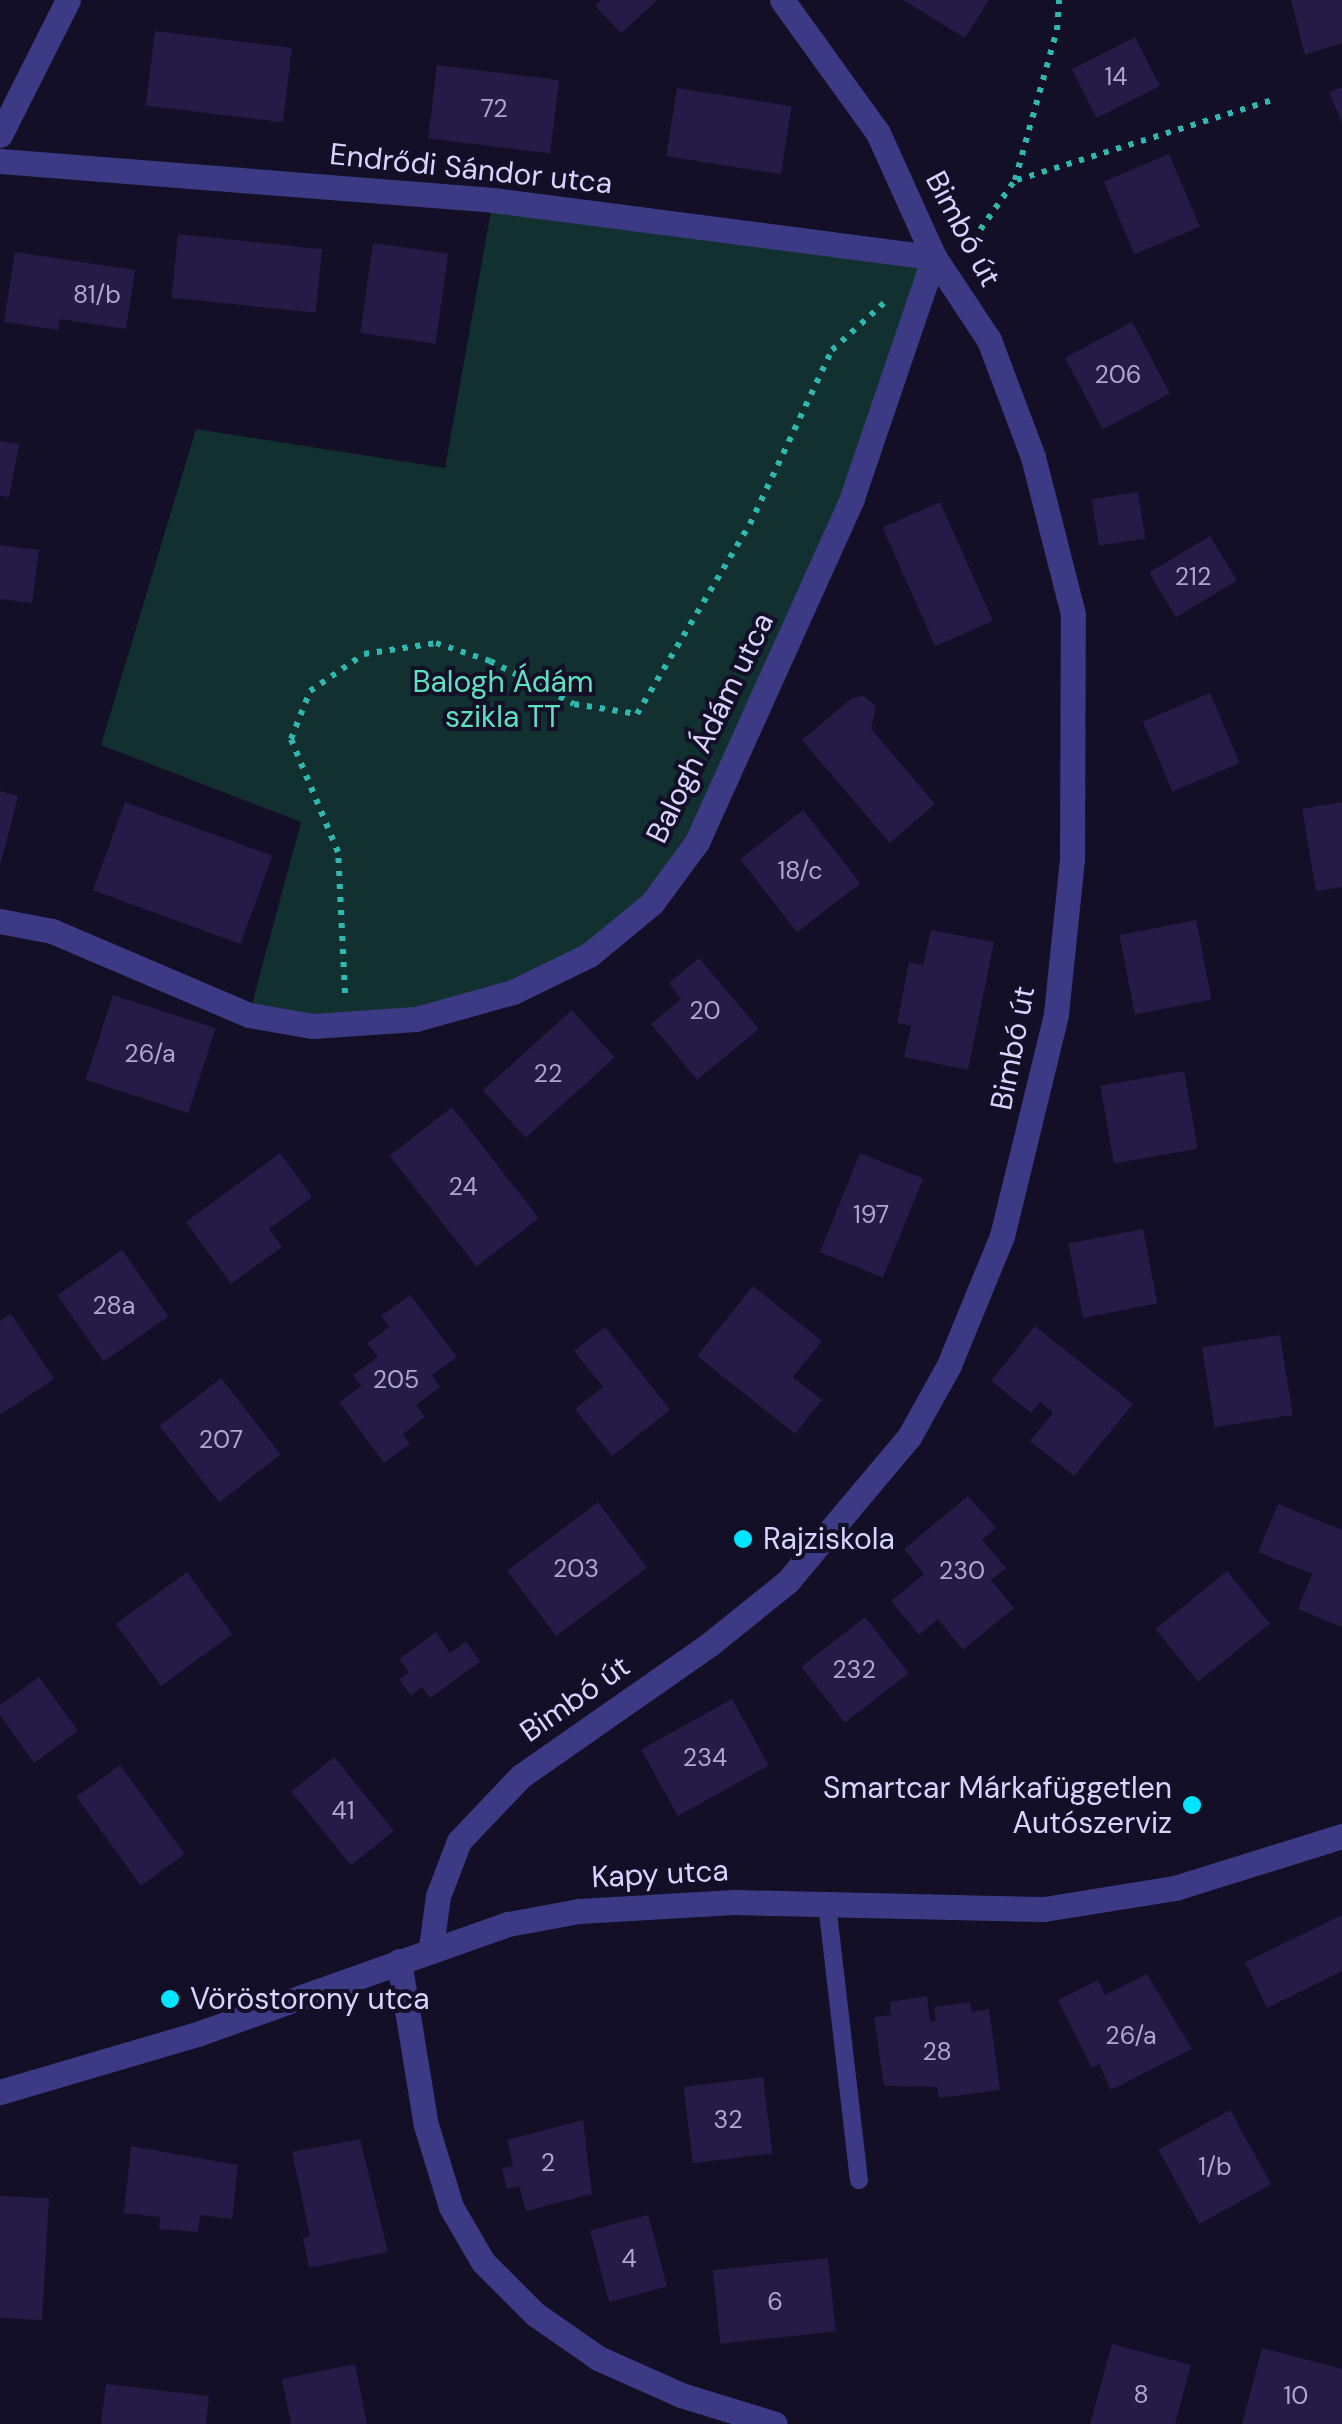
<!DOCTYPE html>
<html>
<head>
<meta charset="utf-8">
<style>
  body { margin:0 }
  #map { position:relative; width:1342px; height:2424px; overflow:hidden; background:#130f26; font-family:"DM Sans",sans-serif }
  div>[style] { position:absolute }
  .green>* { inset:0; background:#12302f }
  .building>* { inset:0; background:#241b47; transform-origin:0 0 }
  .path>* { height:6px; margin-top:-3px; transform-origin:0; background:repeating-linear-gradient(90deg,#2fb8b0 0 5px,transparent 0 13px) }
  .service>* { height:18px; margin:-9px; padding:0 9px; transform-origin:9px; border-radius:9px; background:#3d3a85 }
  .minor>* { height:25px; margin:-12.5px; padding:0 12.5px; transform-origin:12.5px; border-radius:12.5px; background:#3d3a85 }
  .tertiary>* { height:25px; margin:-12.5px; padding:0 12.5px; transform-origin:12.5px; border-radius:12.5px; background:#3d3a85 }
  .dots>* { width:28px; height:28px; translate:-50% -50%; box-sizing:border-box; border:5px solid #130f26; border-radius:50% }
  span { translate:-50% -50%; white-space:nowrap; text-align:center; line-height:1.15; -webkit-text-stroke:8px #130f26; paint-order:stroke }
  .number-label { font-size:25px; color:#aca6d1 }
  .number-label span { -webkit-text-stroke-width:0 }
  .street-label { font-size:30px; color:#d9d4ff }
  .park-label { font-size:30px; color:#5fe0c0 }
  .poi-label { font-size:30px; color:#d9d4ff }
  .left { translate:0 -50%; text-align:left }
  .right { translate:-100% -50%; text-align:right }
</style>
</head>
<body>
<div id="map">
  <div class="green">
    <i style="clip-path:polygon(493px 200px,934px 257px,852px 498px,697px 842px,589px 955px,416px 1019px,249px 1015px,301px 822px,101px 745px,196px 429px,445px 468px)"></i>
  </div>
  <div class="building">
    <i style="clip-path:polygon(601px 0,658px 0,621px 33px,595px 6px)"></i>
    <i style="clip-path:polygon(903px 0,989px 0,965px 38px)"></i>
    <i style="clip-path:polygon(1291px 0,1342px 0,1342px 43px,1305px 55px)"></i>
    <i style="left:155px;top:31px;width:138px;height:75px;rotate:7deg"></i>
    <i style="left:1135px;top:37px;width:55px;height:71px;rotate:63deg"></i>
    <i style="left:437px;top:65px;width:123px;height:74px;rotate:7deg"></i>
    <i style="clip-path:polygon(1342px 87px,1342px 123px,1329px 92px)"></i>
    <i style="left:677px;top:88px;width:116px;height:69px;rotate:9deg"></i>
    <i style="left:1169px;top:154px;width:79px;height:71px;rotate:67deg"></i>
    <i style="left:178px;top:234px;width:145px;height:64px;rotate:6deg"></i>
    <i style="left:373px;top:243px;width:76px;height:91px;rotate:8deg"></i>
    <i style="clip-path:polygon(15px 252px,135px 270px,126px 329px,60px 319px,58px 330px,4px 322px)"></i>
    <i style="left:1132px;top:322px;width:81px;height:76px;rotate:62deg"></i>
    <i style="clip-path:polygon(0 441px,19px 444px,9px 497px,0 496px)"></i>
    <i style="left:1138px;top:492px;width:47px;height:47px;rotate:81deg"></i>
    <i style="left:940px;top:502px;width:130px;height:63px;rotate:66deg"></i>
    <i style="left:1210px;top:536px;width:52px;height:71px;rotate:59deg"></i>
    <i style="clip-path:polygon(0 545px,39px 550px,32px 603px,0 599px)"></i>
    <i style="left:1210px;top:693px;width:76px;height:73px;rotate:67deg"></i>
    <i style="clip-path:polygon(864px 696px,876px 706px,871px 729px,935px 804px,890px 843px,802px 740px,852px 698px)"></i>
    <i style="clip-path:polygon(0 791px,18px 796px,1px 862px,0 862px)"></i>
    <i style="left:125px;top:802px;width:157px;height:94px;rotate:20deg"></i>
    <i style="clip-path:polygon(1342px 802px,1342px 887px,1316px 891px,1302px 809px)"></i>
    <i style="left:803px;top:810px;width:93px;height:80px;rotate:52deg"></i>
    <i style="left:1196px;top:920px;width:81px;height:78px;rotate:79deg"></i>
    <i style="clip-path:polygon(931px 930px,994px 942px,968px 1070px,904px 1057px,911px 1026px,897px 1023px,909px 962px,923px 965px)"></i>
    <i style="clip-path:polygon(699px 958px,759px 1029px,697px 1080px,651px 1024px,681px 999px,669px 983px)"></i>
    <i style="left:113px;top:995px;width:108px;height:89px;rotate:18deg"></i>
    <i style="left:572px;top:1010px;width:64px;height:120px;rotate:48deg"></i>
    <i style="left:1184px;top:1071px;width:79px;height:85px;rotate:80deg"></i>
    <i style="left:452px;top:1107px;width:141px;height:79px;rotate:52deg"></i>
    <i style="clip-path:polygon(280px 1153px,312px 1197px,269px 1229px,282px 1247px,231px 1284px,186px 1222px)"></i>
    <i style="left:860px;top:1153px;width:68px;height:107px;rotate:22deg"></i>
    <i style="left:1143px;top:1229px;width:76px;height:76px;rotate:79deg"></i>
    <i style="left:122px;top:1250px;width:81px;height:79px;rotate:55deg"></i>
    <i style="clip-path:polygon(753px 1286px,822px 1341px,793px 1377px,822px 1400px,795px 1434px,697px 1356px)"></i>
    <i style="clip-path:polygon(410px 1295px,457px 1357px,432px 1375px,440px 1387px,416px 1405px,425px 1417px,403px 1434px,410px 1444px,384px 1463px,339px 1402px,361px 1386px,353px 1375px,378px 1357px,367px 1343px,389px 1327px,381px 1316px)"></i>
    <i style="clip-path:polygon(11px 1314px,54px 1379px,0 1415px,0 1321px)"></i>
    <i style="clip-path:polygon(1035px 1326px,1133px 1404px,1074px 1476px,1030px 1441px,1053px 1413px,1040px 1402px,1031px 1413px,991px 1381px)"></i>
    <i style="clip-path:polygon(605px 1327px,670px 1410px,612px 1456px,575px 1409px,603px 1387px,574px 1351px)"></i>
    <i style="left:1280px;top:1335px;width:81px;height:79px;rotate:81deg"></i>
    <i style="left:221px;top:1378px;width:97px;height:78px;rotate:52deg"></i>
    <i style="clip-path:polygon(968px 1496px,996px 1528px,982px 1540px,1006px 1568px,991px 1580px,1014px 1608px,963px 1650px,938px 1619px,919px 1635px,891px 1601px,924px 1574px,904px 1549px)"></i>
    <i style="left:598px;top:1502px;width:82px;height:114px;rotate:53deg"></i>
    <i style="clip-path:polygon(1278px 1504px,1342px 1530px,1342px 1627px,1298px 1609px,1312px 1574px,1258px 1552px)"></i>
    <i style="left:1227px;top:1571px;width:68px;height:92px;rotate:51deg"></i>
    <i style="left:187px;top:1572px;width:77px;height:88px;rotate:54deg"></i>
    <i style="left:865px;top:1617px;width:71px;height:81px;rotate:52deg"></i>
    <i style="clip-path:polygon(436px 1632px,450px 1653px,466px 1641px,480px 1662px,430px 1698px,422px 1687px,411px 1696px,399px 1679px,409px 1672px,399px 1659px)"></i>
    <i style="clip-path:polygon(39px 1677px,78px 1731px,34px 1763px,0 1715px,0 1705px)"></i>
    <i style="left:732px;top:1699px;width:76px;height:104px;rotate:61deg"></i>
    <i style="left:334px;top:1757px;width:95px;height:55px;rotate:51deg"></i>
    <i style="left:120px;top:1765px;width:110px;height:54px;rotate:54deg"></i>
    <i style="clip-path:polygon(1342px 1915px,1342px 1971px,1267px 2008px,1245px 1962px)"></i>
    <i style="clip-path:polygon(1147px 1974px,1192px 2049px,1111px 2090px,1099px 2064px,1092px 2068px,1058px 2000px,1098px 1980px,1105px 1995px)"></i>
    <i style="clip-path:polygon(927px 1996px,930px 2022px,936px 2021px,934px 2007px,970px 2002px,972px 2012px,989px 2009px,1000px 2090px,939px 2098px,937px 2087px,884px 2086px,874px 2017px,891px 2015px,890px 2002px)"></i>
    <i style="left:763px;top:2077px;width:77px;height:80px;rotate:83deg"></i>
    <i style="left:1230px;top:2110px;width:85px;height:82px;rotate:61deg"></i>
    <i style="clip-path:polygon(583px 2120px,592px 2194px,526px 2211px,519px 2186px,507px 2189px,502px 2168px,513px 2166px,507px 2140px)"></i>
    <i style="clip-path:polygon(360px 2139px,388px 2252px,309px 2268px,303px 2238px,310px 2236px,292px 2152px)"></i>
    <i style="clip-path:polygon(131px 2146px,238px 2165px,232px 2219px,200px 2215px,198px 2232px,159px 2229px,160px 2217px,124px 2213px)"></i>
    <i style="clip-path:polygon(0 2196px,49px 2198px,42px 2320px,0 2318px)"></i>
    <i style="left:648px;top:2215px;width:74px;height:60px;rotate:75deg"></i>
    <i style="left:828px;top:2258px;width:74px;height:116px;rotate:84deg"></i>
    <i style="clip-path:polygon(1112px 2344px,1191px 2365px,1175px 2424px,1090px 2424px)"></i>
    <i style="clip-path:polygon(1262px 2348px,1342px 2369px,1342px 2424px,1242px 2424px)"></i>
    <i style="clip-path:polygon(355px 2364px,367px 2424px,291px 2424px,282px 2379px)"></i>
    <i style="clip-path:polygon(106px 2384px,209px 2396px,206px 2424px,101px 2424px)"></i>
  </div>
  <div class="path">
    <i style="left:1017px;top:180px;width:270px;rotate:-17.4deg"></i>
    <i style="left:961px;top:246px;width:13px;rotate:-27deg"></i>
    <i style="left:973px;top:240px;width:73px;rotate:-55deg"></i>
    <i style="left:1015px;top:180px;width:156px;rotate:-74.4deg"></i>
    <i style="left:1057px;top:30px;width:30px;rotate:-86deg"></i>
    <i style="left:345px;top:993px;width:141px;rotate:-92.8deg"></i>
    <i style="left:338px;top:852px;width:122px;rotate:-112.6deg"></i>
    <i style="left:291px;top:739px;width:52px;rotate:-68.4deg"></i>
    <i style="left:310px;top:691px;width:65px;rotate:-34.4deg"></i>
    <i style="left:364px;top:654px;width:73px;rotate:-8.7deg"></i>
    <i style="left:436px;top:643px;width:57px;rotate:18.4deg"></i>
    <i style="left:490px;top:661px;width:94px;rotate:27.1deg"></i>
    <i style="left:574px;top:704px;width:64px;rotate:9deg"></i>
    <i style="left:637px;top:714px;width:221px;rotate:-59.3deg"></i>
    <i style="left:750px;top:524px;width:192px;rotate:-64.8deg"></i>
    <i style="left:832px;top:350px;width:70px;rotate:-42.1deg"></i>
  </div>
  <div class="service">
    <i style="left:827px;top:1904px;width:278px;rotate:83.4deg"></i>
  </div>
  <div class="minor">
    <i style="left:0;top:135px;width:151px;rotate:-63.3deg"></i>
    <i style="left:0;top:161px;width:495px;rotate:4.5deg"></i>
    <i style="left:493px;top:200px;width:445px;rotate:7.4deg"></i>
    <i style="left:0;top:921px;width:53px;rotate:10.9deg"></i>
    <i style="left:52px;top:931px;width:214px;rotate:23.1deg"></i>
    <i style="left:249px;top:1015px;width:65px;rotate:9.8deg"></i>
    <i style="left:313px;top:1026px;width:103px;rotate:-3.9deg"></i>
    <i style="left:416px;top:1019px;width:101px;rotate:-15.6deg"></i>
    <i style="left:513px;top:992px;width:85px;rotate:-26deg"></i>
    <i style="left:589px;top:955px;width:82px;rotate:-39.5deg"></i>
    <i style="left:652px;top:903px;width:76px;rotate:-53.6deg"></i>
    <i style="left:697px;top:842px;width:377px;rotate:-65.7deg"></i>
    <i style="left:852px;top:498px;width:255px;rotate:-71.2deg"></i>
    <i style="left:431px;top:1947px;width:51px;rotate:-82.2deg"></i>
    <i style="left:438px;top:1896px;width:59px;rotate:-69.1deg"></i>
    <i style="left:459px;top:1841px;width:90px;rotate:-46.4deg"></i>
    <i style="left:521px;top:1776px;width:231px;rotate:-34.9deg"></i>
    <i style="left:710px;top:1644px;width:100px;rotate:-38.9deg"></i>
    <i style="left:788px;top:1581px;width:188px;rotate:-50deg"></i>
    <i style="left:909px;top:1437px;width:82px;rotate:-60.9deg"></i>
    <i style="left:949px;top:1365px;width:139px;rotate:-67.7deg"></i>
    <i style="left:1002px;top:1236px;width:228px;rotate:-76.3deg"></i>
    <i style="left:1056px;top:1014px;width:156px;rotate:-84.1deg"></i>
    <i style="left:1072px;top:859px;width:245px;rotate:-89.8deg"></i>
    <i style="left:1073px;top:614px;width:162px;rotate:-104.3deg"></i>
    <i style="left:1033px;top:457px;width:125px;rotate:-110.6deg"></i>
    <i style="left:989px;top:340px;width:100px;rotate:-123.5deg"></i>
    <i style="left:934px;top:257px;width:136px;rotate:-114.3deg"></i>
    <i style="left:878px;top:133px;width:164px;rotate:-125.8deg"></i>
    <i style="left:399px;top:1961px;width:166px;rotate:80.7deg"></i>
    <i style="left:426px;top:2125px;width:86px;rotate:73deg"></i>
    <i style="left:451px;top:2207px;width:64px;rotate:59.8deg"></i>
    <i style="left:483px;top:2262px;width:74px;rotate:45deg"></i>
    <i style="left:535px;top:2314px;width:77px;rotate:34.9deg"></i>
    <i style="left:598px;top:2358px;width:91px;rotate:24deg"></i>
    <i style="left:681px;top:2395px;width:98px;rotate:17.1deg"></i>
  </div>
  <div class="tertiary">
    <i style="left:0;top:2092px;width:209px;rotate:-16.4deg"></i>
    <i style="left:200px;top:2033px;width:327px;rotate:-19.5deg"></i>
    <i style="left:508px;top:1924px;width:72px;rotate:-10.4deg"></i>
    <i style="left:579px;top:1911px;width:155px;rotate:-3.3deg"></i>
    <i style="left:734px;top:1902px;width:310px;rotate:1.3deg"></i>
    <i style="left:1044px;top:1909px;width:133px;rotate:-9.1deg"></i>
    <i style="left:1175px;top:1888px;width:175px;rotate:-17.3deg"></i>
  </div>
  <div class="dots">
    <i style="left:743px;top:1539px;background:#00e5ff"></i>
    <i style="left:1192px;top:1805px;background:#00e5ff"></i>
    <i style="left:170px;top:1999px;background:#00e5ff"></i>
  </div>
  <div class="number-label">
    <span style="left:1116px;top:77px">14</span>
    <span style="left:494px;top:109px">72</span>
    <span style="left:97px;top:295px">81/b</span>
    <span style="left:1118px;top:375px">206</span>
    <span style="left:1193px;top:577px">212</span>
    <span style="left:800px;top:871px">18/c</span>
    <span style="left:705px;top:1011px">20</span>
    <span style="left:150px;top:1054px">26/a</span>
    <span style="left:548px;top:1074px">22</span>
    <span style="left:463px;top:1187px">24</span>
    <span style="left:871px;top:1215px">197</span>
    <span style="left:114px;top:1306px">28a</span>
    <span style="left:396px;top:1380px">205</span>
    <span style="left:221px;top:1440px">207</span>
    <span style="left:576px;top:1569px">203</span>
    <span style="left:962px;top:1571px">230</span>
    <span style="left:854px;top:1670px">232</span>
    <span style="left:705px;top:1758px">234</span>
    <span style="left:343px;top:1811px">41</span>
    <span style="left:1131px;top:2036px">26/a</span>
    <span style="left:937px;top:2052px">28</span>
    <span style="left:728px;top:2120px">32</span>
    <span style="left:548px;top:2163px">2</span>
    <span style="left:1215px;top:2167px">1/b</span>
    <span style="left:629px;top:2259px">4</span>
    <span style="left:775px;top:2302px">6</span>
    <span style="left:1141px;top:2395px">8</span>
    <span style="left:1296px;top:2396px">10</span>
  </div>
  <div class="street-label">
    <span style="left:471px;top:169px;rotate:6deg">Endrődi Sándor utca</span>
    <span style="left:963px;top:229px;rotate:62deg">Bimbó út</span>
    <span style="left:710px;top:728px;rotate:-64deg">Balogh Ádám utca</span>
    <span style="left:1013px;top:1048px;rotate:-79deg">Bimbó út</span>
    <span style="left:575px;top:1699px;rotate:-35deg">Bimbó út</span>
    <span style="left:660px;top:1874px;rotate:-3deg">Kapy utca</span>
  </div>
  <div class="park-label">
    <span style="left:503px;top:699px">Balogh Ádám<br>szikla TT</span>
  </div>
  <div class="poi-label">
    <span class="left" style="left:763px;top:1539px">Rajziskola</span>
    <span class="right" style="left:1172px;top:1805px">Smartcar Márkafüggetlen<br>Autószerviz</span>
    <span class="left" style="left:190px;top:1999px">Vöröstorony utca</span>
  </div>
</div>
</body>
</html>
